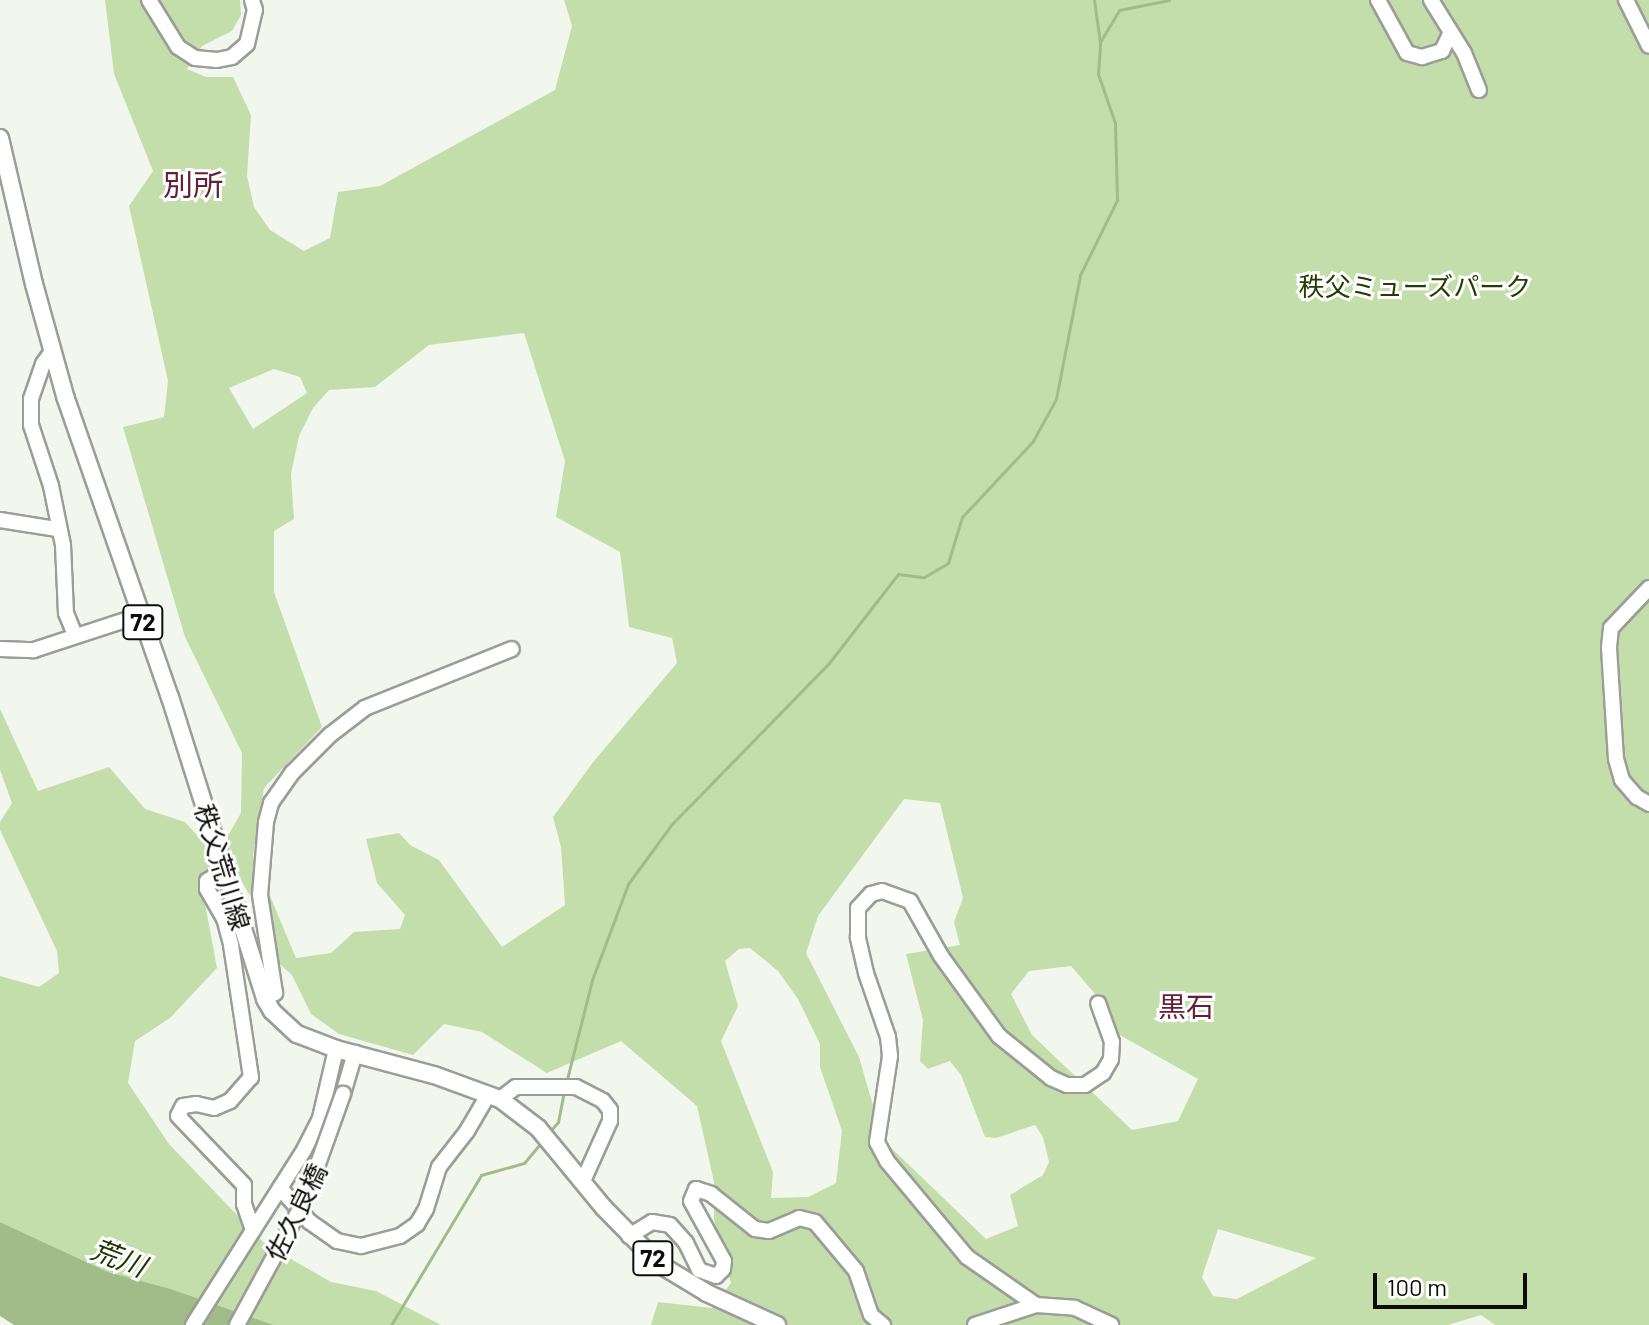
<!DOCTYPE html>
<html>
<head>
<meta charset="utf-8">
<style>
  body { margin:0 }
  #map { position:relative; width:1649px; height:1325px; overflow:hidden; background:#f2f7ee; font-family:Barlow,"Noto Sans JP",sans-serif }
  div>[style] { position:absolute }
  .green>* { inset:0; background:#c3deab }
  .water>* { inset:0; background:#a1bb89 }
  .stream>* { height:3px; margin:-1.5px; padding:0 1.5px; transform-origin:1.5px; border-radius:1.5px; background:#a1bb89 }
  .roads { filter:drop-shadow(2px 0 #9a9e96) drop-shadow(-2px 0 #9a9e96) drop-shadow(0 2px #9a9e96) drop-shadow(0 -2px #9a9e96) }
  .minor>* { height:14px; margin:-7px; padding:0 7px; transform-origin:7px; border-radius:7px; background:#fff }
  .major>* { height:16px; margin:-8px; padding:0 8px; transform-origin:8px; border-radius:8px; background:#fff }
  .bridges { filter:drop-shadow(2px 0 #9a9e96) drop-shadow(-2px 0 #9a9e96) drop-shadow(0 2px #9a9e96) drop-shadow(0 -2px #9a9e96) }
  .minor-bridge>* { height:14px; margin:-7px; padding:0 7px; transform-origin:7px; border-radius:7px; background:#fff }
  span { translate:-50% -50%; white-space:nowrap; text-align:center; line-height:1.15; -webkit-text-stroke:6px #fff; paint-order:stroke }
  .shield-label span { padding:2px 6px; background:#fff; border:2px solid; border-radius:6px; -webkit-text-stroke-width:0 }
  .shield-label { font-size:24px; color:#0c0d0a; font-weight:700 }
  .park-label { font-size:26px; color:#253c04 }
  .street-label { font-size:26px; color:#0c0d0a }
  .neighbourhood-label { font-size:28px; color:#642035 }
  .water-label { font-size:28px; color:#1e3500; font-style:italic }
  .quarter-label { font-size:30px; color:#642035 }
  .scale { position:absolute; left:1373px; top:1273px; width:154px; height:36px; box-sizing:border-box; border:4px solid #0c0d0a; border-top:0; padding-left:10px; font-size:24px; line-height:28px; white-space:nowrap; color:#0c0d0a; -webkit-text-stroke:6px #fff; paint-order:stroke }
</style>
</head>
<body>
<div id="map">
  <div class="green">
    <i style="clip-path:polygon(evenodd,105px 0,240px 0,241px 15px,232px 31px,202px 46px,187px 69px,206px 77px,233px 77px,251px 115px,247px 176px,254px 207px,270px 230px,304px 251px,330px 238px,338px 192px,380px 186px,555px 90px,572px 26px,564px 0,1649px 0,1649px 1325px,1495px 1325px,1481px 1315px,1448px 1325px,651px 1325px,658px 1302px,712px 1308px,731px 1283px,714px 1220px,714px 1182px,697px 1106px,621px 1041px,547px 1073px,482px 1032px,444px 1024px,413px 1055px,339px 1034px,311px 1014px,292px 975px,273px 958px,272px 931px,232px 866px,213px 861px,201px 882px,217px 968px,170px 1018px,135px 1041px,128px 1083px,169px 1144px,265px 1244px,331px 1282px,376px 1291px,441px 1325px,274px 1325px,171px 1289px,108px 1272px,0 1222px,0 976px,39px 987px,59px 973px,57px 951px,0 830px,0 822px,12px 803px,0 770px,0 709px,38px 791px,109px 767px,145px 809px,185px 822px,207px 846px,229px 834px,241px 813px,242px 753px,185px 637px,123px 427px,164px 417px,168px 381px,129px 206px,153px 171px,114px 74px,105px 0,524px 333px,565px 461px,556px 517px,620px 552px,629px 627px,672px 638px,677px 663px,594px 761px,553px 817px,561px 847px,565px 905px,502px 947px,439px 860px,410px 845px,399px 833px,366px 839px,377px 883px,405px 915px,400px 929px,354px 932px,331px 953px,296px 958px,253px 855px,264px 788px,322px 727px,274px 592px,274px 531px,294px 519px,291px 474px,299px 436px,313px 408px,329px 390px,375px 387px,429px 345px,524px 333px,105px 0,274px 369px,300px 377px,307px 393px,253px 429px,229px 388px,274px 369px,105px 0,904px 799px,940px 803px,963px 898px,954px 922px,960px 945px,906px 954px,923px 1020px,920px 1061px,928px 1069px,950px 1061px,961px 1075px,985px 1137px,996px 1138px,1035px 1125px,1043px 1137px,1049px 1162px,1043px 1175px,1010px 1195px,1018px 1226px,986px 1239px,883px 1140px,859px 1057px,806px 953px,818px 916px,904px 799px,105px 0,750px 948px,778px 971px,798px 999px,820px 1044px,820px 1067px,842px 1131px,836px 1183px,808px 1197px,771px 1198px,773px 1172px,721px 1041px,738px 1006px,725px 961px,739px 949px,750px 948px,105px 0,1071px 966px,1096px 995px,1118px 1034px,1198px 1079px,1178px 1121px,1132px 1130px,1032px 1035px,1011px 994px,1029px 971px,1071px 966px,105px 0,1218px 1229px,1316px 1258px,1237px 1299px,1213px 1296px,1202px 1277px,1218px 1229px)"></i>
  </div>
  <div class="water">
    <i style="clip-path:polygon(0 1222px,108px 1272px,171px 1289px,274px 1325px,14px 1325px,0 1316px)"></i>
  </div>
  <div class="stream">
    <i style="left:1100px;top:42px;width:37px;rotate:-59deg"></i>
    <i style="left:1119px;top:10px;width:51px;rotate:-11.3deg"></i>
    <i style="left:566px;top:1083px;width:106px;rotate:-75.8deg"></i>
    <i style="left:592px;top:980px;width:103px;rotate:-69.4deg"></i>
    <i style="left:628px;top:884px;width:73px;rotate:-53.9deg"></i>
    <i style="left:671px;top:825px;width:226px;rotate:-45.7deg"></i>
    <i style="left:829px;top:663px;width:113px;rotate:-52.2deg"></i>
    <i style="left:898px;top:574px;width:26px;rotate:7deg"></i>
    <i style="left:924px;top:577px;width:28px;rotate:-30deg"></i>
    <i style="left:948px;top:563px;width:48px;rotate:-73.1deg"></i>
    <i style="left:962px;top:517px;width:104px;rotate:-46.9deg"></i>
    <i style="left:1033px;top:441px;width:48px;rotate:-61.3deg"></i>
    <i style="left:1056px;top:399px;width:126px;rotate:-79deg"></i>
    <i style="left:1080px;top:275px;width:84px;rotate:-63.7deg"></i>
    <i style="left:1117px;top:200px;width:77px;rotate:-91.5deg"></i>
    <i style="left:1115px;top:123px;width:52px;rotate:-109.1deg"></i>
    <i style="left:1098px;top:74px;width:32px;rotate:-86deg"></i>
    <i style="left:1100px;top:42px;width:42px;rotate:-98.1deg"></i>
    <i style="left:550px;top:1131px;width:12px;rotate:-48deg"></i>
    <i style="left:558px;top:1122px;width:32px;rotate:-79deg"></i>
    <i style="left:391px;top:1325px;width:175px;rotate:-59deg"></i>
    <i style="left:481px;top:1175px;width:45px;rotate:-15.6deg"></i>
    <i style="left:524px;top:1163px;width:30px;rotate:-50deg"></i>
  </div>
  <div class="roads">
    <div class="minor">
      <i style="left:149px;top:0;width:55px;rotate:58.3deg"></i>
      <i style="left:178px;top:47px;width:20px;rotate:33deg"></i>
      <i style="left:195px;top:58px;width:22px;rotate:5deg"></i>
      <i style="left:217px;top:60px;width:15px;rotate:-11deg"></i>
      <i style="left:232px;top:57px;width:20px;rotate:-41deg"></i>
      <i style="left:247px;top:44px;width:35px;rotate:-77deg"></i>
      <i style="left:255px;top:10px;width:10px;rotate:-107deg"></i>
      <i style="left:1378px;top:0;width:60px;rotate:61.3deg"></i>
      <i style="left:1407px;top:53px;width:16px;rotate:15deg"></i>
      <i style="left:1422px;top:57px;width:21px;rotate:-17deg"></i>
      <i style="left:1442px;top:51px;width:19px;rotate:-65deg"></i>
      <i style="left:1431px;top:0;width:62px;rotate:58.1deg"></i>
      <i style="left:1464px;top:53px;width:40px;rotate:68deg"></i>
      <i style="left:1626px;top:0;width:51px;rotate:63.4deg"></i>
      <i style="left:53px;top:350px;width:17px;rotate:126deg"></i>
      <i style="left:43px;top:364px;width:37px;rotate:109deg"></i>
      <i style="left:31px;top:399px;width:26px;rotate:90deg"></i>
      <i style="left:31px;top:425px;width:64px;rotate:71.8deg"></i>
      <i style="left:51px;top:486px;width:60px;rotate:78.5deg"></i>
      <i style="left:63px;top:545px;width:68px;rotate:87.5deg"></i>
      <i style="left:66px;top:613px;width:24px;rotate:68deg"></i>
      <i style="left:0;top:520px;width:58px;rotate:9deg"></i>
      <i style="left:1649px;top:588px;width:55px;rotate:133.5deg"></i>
      <i style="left:1611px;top:628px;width:20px;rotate:96deg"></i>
      <i style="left:1609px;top:648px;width:111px;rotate:86.4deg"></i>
      <i style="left:1616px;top:759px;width:22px;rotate:74deg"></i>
      <i style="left:1622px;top:780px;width:23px;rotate:49deg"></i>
      <i style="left:1637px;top:797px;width:14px;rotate:30deg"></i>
      <i style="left:0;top:649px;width:34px;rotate:2deg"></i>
      <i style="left:34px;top:650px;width:113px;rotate:-18.1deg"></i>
      <i style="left:224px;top:870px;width:20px;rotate:147deg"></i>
      <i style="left:207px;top:881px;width:8px;rotate:90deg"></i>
      <i style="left:207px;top:889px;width:34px;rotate:60deg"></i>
      <i style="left:224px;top:918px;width:28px;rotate:75deg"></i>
      <i style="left:231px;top:945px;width:134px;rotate:81.4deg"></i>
      <i style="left:251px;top:1077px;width:32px;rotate:131deg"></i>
      <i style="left:230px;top:1101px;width:17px;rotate:156deg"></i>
      <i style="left:214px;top:1108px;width:18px;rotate:-167deg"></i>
      <i style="left:196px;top:1104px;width:13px;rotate:171deg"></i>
      <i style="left:183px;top:1106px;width:11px;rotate:117deg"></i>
      <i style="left:178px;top:1116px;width:95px;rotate:46.3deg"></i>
      <i style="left:244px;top:1185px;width:19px;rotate:90deg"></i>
      <i style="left:244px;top:1204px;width:28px;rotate:71deg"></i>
      <i style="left:265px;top:999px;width:12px;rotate:-31deg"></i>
      <i style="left:275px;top:993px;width:99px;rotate:-98.7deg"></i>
      <i style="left:260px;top:895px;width:73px;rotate:-85.3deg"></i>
      <i style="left:266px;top:822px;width:20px;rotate:-75deg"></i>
      <i style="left:271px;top:803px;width:37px;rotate:-55deg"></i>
      <i style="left:292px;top:773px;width:54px;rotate:-45deg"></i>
      <i style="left:330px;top:735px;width:44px;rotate:-37.6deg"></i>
      <i style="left:365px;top:708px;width:158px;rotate:-21.9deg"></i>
      <i style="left:343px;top:1094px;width:43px;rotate:-73.7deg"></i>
      <i style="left:500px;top:1099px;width:20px;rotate:-37deg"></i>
      <i style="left:516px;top:1087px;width:60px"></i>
      <i style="left:576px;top:1087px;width:30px;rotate:27deg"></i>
      <i style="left:603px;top:1101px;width:11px;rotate:52deg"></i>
      <i style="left:610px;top:1110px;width:11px;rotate:90deg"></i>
      <i style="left:610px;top:1121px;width:66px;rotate:114.2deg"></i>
      <i style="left:280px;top:1188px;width:45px;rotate:48.6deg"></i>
      <i style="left:310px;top:1222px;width:33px;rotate:35deg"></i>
      <i style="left:337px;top:1241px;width:25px;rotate:12deg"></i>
      <i style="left:361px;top:1246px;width:40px;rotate:-14.4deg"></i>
      <i style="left:400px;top:1236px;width:21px;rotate:-35deg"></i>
      <i style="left:417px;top:1224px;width:17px;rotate:-59deg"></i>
      <i style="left:426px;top:1209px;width:44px;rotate:-72.8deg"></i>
      <i style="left:439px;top:1167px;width:46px;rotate:-52.1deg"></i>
      <i style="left:467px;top:1131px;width:42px;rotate:-59.7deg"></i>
      <i style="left:629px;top:1236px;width:27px;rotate:-31deg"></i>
      <i style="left:652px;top:1222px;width:18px;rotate:9deg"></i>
      <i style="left:670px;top:1225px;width:24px;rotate:48deg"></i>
      <i style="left:686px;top:1243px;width:30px;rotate:64deg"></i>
      <i style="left:699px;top:1270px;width:18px;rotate:19deg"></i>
      <i style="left:716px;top:1276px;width:10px;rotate:-45deg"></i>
      <i style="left:723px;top:1269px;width:8px;rotate:-83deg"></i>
      <i style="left:724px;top:1261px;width:68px;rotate:-118.8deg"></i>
      <i style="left:691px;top:1201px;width:13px;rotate:-67deg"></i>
      <i style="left:696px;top:1189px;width:16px;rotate:18deg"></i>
      <i style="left:711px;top:1194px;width:56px;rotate:38.5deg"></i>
      <i style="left:755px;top:1229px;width:14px;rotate:8deg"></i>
      <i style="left:769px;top:1231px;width:33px;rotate:-23deg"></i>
      <i style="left:799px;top:1218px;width:16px;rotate:14deg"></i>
      <i style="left:815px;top:1222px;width:64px;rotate:50.1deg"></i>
      <i style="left:856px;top:1271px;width:46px;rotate:71.2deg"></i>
      <i style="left:871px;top:1315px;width:16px;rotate:40deg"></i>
      <i style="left:1036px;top:1305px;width:84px;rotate:-145.2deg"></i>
      <i style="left:967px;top:1257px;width:125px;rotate:-129.8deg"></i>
      <i style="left:887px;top:1161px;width:21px;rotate:-118deg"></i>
      <i style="left:877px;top:1142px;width:87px;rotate:-81.4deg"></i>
      <i style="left:890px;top:1056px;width:19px;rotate:-96deg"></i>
      <i style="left:888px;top:1037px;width:68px;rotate:-109deg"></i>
      <i style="left:866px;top:973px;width:37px;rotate:-103deg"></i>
      <i style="left:858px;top:937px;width:29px;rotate:-90deg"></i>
      <i style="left:858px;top:908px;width:19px;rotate:-47deg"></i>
      <i style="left:871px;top:894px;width:11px;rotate:-15deg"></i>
      <i style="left:882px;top:891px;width:30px;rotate:20deg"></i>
      <i style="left:910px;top:901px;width:63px;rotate:60.6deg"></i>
      <i style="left:941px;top:956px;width:99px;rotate:54.1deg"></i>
      <i style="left:999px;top:1036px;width:67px;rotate:38.9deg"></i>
      <i style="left:1051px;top:1078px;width:17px;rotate:24deg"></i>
      <i style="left:1067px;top:1085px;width:18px"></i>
      <i style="left:1085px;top:1085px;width:22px;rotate:-34deg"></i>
      <i style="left:1103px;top:1073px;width:16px;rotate:-60deg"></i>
      <i style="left:1111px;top:1059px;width:17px;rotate:-87deg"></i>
      <i style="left:1112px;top:1042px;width:41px;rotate:-109.7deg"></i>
      <i style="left:193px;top:1325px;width:207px;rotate:-57.6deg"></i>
      <i style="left:304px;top:1150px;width:36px;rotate:-63deg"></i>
      <i style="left:320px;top:1118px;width:71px;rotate:-76.9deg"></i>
      <i style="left:975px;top:1325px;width:64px;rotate:-18.2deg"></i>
      <i style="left:1036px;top:1305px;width:39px;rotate:4deg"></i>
      <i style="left:1075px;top:1308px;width:40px;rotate:25deg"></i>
    </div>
    <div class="major">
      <i style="left:0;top:138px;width:150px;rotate:76.9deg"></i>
      <i style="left:34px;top:284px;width:119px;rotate:74.5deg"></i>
      <i style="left:66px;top:399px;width:316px;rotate:70.8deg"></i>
      <i style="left:170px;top:697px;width:317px;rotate:72.5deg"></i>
      <i style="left:265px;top:999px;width:14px;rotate:60deg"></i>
      <i style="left:272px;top:1011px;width:34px;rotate:43deg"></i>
      <i style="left:297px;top:1034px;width:42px;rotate:21deg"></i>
      <i style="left:336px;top:1049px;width:101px;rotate:14.9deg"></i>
      <i style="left:434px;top:1075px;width:70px;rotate:20deg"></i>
      <i style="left:500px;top:1099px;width:48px;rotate:37.3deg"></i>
      <i style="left:538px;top:1128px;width:104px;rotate:50.5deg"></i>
      <i style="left:604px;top:1208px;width:78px;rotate:45.5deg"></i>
      <i style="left:659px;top:1264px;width:56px;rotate:31.1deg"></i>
      <i style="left:707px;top:1293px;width:77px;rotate:24.6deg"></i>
    </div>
  </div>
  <div class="bridges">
    <div class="minor-bridge">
      <i style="left:237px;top:1325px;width:142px;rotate:-61.5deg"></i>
      <i style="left:305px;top:1200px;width:113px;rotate:-70.3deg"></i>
    </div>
  </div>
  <div class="shield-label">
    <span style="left:143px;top:622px">72</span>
    <span style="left:653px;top:1258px">72</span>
  </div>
  <div class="park-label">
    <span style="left:1415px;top:286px">秩父ミューズパーク</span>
  </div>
  <div class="street-label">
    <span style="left:223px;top:867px;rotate:73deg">秩父荒川線</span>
    <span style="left:296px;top:1212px;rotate:-64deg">佐久良橋</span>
  </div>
  <div class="neighbourhood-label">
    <span style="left:1186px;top:1006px">黒石</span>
  </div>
  <div class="water-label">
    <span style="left:119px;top:1257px;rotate:21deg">荒川</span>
  </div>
  <div class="quarter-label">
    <span style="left:193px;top:184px">別所</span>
  </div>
  <div class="scale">100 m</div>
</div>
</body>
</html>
